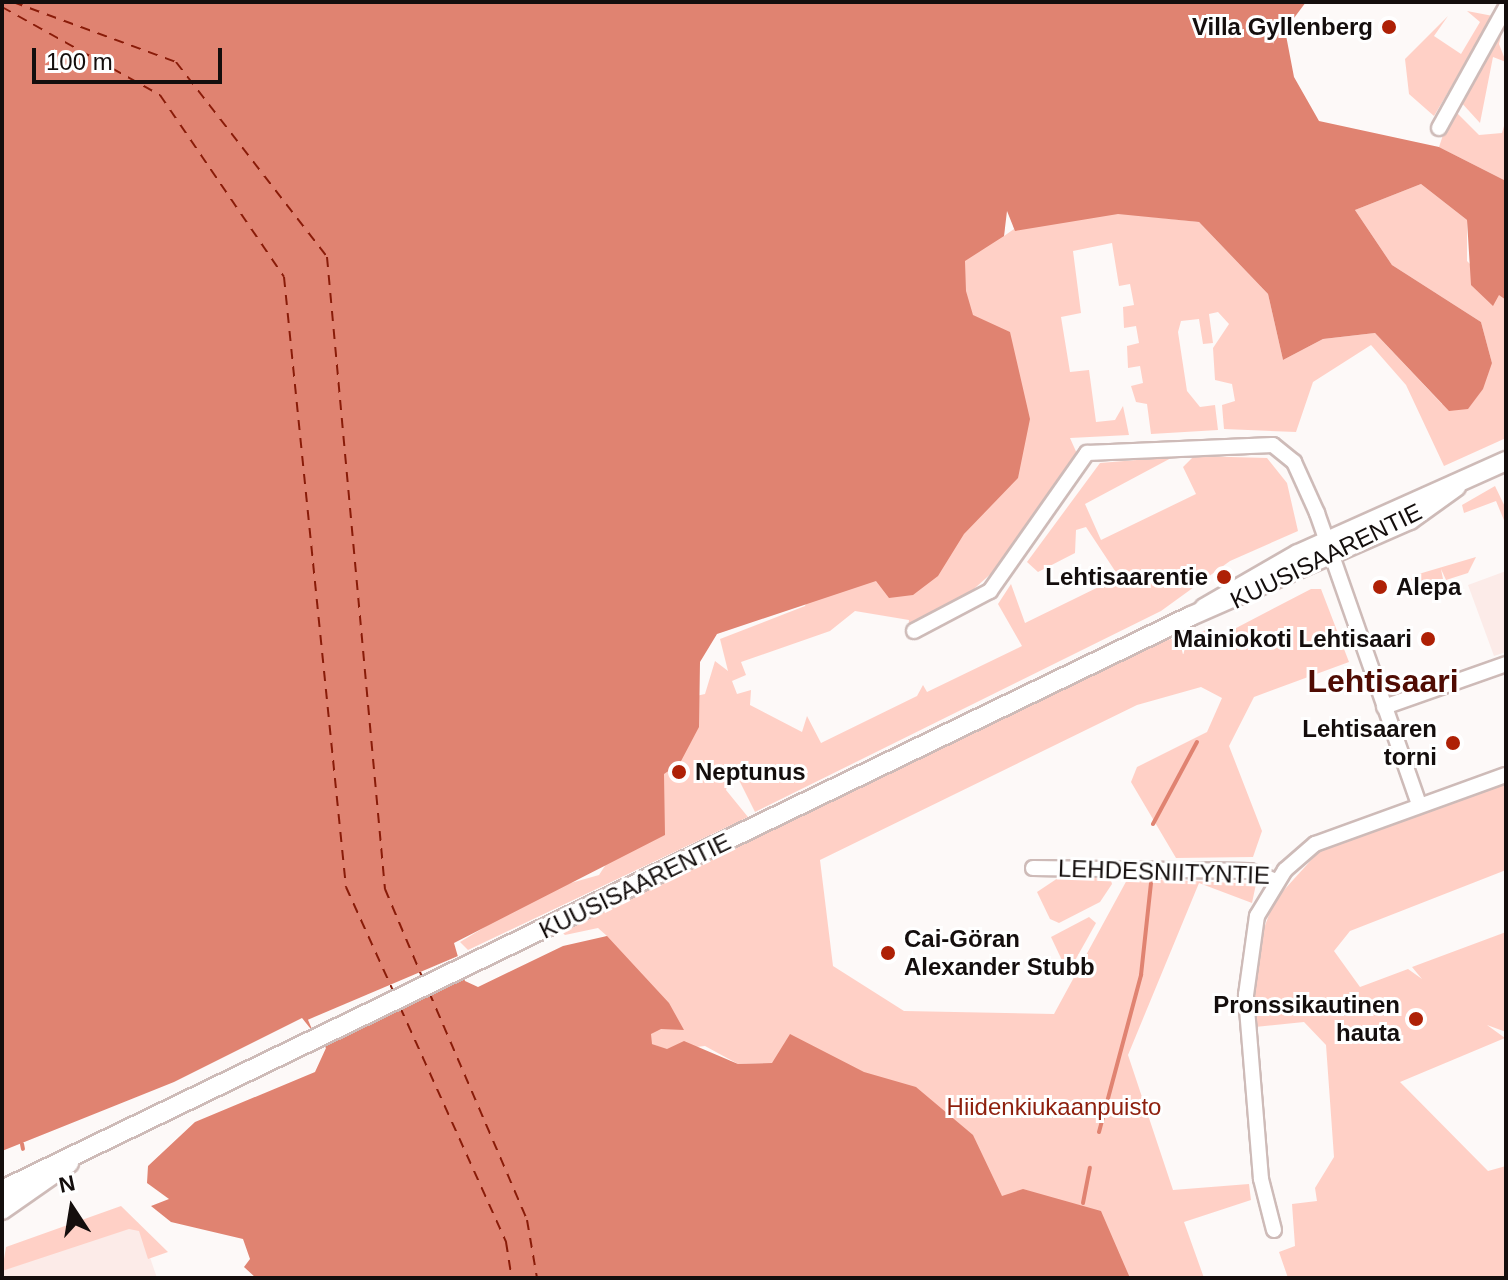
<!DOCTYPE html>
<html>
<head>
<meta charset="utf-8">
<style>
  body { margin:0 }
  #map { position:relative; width:1508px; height:1280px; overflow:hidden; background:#fdf9f8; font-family:Arial,sans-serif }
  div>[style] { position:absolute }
  .built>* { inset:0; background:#fcebe8 }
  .green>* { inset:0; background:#ffd0c6 }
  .water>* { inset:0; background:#e08371 }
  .pier>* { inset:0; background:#fdf9f8; transform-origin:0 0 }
  .stream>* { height:4px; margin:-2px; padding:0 2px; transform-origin:2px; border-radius:2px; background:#e08371 }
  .ferry>* { height:2px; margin-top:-1px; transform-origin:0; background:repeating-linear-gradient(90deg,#891b08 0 10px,transparent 0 18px) }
  .roads { filter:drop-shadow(2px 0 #cebbb8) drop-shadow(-2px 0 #cebbb8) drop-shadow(0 2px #cebbb8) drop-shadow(0 -2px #cebbb8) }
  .minor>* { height:14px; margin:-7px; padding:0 7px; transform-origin:7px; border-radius:7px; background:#fff }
  .major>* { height:18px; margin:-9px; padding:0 9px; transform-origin:9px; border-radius:9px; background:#fff }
  .dots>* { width:22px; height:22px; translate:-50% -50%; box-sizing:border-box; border:4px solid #fff; border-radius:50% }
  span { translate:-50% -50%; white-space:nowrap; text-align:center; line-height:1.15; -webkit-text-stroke:6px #fff; paint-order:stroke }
  .poi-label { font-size:24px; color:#140e0d; font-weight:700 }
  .right { translate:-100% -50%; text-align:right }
  .left { translate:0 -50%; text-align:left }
  .street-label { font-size:24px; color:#140e0d }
  .park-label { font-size:24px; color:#8e200e }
  .district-label { font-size:32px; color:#500c03; font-weight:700 }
  .frame { position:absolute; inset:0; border:4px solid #140e0d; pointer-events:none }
  .north { position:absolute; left:32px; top:1168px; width:80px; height:80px; -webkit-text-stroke:6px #fff; paint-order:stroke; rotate:348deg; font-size:22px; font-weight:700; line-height:32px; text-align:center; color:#140e0d }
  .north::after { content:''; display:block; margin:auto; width:28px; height:36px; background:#140e0d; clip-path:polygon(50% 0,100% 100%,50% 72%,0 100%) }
  .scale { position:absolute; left:32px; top:48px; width:190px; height:36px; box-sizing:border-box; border:4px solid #140e0d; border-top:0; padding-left:10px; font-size:24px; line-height:28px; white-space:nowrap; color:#140e0d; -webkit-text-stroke:6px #fff; paint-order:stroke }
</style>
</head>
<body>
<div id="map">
  <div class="built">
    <i style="clip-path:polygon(1506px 571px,1506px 652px,1494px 656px,1468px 585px)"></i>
    <i style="clip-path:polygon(138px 1222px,157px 1278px,2px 1278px,2px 1267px)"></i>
  </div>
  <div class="green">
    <i style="clip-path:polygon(1467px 11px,1493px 16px,1434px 116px,1409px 94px,1405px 59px,1448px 16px,1434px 36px,1461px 54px,1480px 22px)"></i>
    <i style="clip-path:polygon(1506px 16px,1499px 44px,1506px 62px,1493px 57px,1480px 123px,1459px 100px)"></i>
    <i style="clip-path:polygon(1452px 108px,1479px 135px,1502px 133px,1506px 119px,1506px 181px,1439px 147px)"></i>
    <i style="clip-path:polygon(1421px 184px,1467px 220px,1467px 261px,1506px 300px,1506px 438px,1444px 466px,1406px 385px,1371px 345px,1313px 382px,1296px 432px,1224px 429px,1222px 405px,1235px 401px,1232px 384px,1215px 380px,1213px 348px,1229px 324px,1218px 312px,1209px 314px,1213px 343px,1203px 344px,1199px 319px,1181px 321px,1178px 332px,1187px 391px,1200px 407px,1215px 405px,1218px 430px,1151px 434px,1147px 404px,1136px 402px,1131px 386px,1143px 383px,1140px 366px,1128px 368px,1127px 346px,1139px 343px,1136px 326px,1124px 328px,1123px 307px,1134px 305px,1130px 284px,1119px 286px,1112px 243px,1073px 251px,1081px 313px,1061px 317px,1070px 372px,1089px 370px,1096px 422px,1115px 420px,1123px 406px,1129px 435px,1070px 438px,1078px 456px,1004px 562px,966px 596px,908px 629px,909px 620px,855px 611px,830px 631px,741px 662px,746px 675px,732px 681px,737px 694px,751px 690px,750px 705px,802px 732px,807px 716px,821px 743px,917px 696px,923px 685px,927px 692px,1022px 646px,998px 604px,1011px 584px,1025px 623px,1119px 577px,1086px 527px,1076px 530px,1075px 553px,1038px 572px,1027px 562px,1100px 463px,1173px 457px,1085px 504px,1101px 540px,1196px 494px,1183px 467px,1194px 456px,1267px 458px,1287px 483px,1298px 531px,1230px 561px,1161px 611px,755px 812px,733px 768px,726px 790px,748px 817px,468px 950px,460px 942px,546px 890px,599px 875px,627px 832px,695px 688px,696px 696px,705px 694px,715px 661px,728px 671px,720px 639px,805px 606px,944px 260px,1006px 211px,1004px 236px,1014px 229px,1012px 216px,1118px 213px,1199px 222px,1268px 294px,1283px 360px,1323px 339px,1375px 333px,1442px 404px,1492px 363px,1481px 322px,1392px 265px,1355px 210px)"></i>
    <i style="clip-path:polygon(1495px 486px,1506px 509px,1506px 525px,1496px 501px,1464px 513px,1462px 505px)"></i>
    <i style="clip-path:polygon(1476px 557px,1468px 573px,1446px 580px,1441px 569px,1443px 579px,1415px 589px,1411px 579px,1422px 573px)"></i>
    <i style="clip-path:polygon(1311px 589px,1321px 589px,1349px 662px,1254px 697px,1229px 746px,1262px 831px,1253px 857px,1176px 858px,1131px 782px,1137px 767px,1207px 732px,1222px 698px,1201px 687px,1137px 705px,820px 860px,833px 966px,904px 1011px,1054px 1014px,1128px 878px,1256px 884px,1252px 903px,1199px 883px,1128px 1055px,1173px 1190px,1249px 1184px,1251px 1200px,1184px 1222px,1204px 1278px,1111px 1278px,983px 1212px,790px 1035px,773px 1063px,738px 1064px,705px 1046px,668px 1050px,652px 1044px,561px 953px,607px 936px,598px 928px,565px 935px,560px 930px,1163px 641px,1211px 629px,1217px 638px)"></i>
    <i style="clip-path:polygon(1506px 781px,1506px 870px,1350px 931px,1334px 951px,1360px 987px,1408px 969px,1422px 979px,1412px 967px,1506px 932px,1506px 1032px,1487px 1025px,1505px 1038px,1400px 1082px,1488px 1171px,1506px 1166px,1506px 1278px,1288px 1278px,1279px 1252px,1295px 1246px,1292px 1204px,1317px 1201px,1315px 1188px,1334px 1157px,1326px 1045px,1304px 1022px,1255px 1027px,1253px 958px,1274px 901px,1323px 847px)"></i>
    <i style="clip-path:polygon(1061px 876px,1110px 877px,1112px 884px,1100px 902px,1059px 923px,1050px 919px,1037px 892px)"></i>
    <i style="clip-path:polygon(1089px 917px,1096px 923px,1068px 973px,1051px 937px)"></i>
    <i style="clip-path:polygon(121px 1206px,168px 1252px,148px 1259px,139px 1231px,129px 1229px,2px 1271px,6px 1247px)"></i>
  </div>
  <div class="water">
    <i style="clip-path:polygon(2px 2px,1306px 2px,1285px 30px,1294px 77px,1319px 121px,1439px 147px,1506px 181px,1506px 300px,1499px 295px,1493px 306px,1471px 285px,1467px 220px,1421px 184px,1355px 210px,1392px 265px,1481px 322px,1492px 363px,1483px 389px,1468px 409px,1449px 411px,1375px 333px,1323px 339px,1283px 360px,1268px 294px,1199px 222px,1118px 214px,1015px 231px,1007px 211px,1004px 236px,965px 261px,966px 291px,973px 315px,1010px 332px,1030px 419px,1018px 478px,964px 534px,938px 576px,913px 595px,889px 598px,876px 581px,717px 634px,700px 662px,699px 727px,680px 763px,664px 774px,665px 835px,454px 943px,465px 981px,478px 987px,563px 946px,607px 936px,669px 1003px,684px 1030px,661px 1029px,651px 1034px,652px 1044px,667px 1049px,684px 1041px,738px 1064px,772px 1063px,790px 1034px,864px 1072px,916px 1087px,973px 1135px,1002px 1196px,1023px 1189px,1101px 1211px,1130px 1278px,256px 1278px,244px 1267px,250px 1259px,243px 1239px,171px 1222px,151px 1206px,169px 1199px,147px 1183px,148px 1166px,195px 1122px,315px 1072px,326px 1048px,302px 1018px,174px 1082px,2px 1151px)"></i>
  </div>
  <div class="pier">
    <i style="left:458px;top:956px;width:23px;height:163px;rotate:67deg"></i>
  </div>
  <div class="stream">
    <i style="left:1153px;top:824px;width:93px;rotate:-61.8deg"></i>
    <i style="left:1099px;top:1132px;width:163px;rotate:-75deg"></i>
    <i style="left:1141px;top:975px;width:93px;rotate:-83.8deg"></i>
    <i style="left:22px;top:1144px;width:5px;rotate:79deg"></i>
    <i style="left:1083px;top:1203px;width:36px;rotate:-79deg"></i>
  </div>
  <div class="ferry">
    <i style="left:13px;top:2px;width:174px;rotate:20.2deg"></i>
    <i style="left:176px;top:62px;width:247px;rotate:52.2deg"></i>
    <i style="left:327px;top:257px;width:635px;rotate:84.76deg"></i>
    <i style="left:385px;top:889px;width:98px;rotate:67.1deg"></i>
    <i style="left:2px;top:7px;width:181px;rotate:29.1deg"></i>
    <i style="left:160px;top:95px;width:220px;rotate:55.7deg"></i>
    <i style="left:284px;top:277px;width:613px;rotate:84.2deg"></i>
    <i style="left:346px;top:887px;width:116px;rotate:65.6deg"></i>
    <i style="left:429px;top:992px;width:248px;rotate:66.7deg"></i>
    <i style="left:527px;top:1220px;width:59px;rotate:80.2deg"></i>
    <i style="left:400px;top:1007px;width:258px;rotate:65.7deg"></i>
    <i style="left:506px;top:1242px;width:36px;rotate:81deg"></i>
  </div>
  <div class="roads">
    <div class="minor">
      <i style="left:1439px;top:128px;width:138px;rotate:-61deg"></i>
      <i style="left:914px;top:631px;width:86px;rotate:-27.8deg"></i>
      <i style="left:990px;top:591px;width:169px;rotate:-54.9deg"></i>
      <i style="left:1087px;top:453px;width:186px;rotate:-2.5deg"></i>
      <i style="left:1273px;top:445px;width:27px;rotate:39deg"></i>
      <i style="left:1294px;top:462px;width:56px;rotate:65.7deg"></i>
      <i style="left:1317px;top:513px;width:306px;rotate:70.7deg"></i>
      <i style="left:1384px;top:707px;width:129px;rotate:-19.4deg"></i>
      <i style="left:1033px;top:868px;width:217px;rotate:0.8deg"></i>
      <i style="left:1250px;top:871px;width:28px;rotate:21deg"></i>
      <i style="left:1274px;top:1230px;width:53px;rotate:-104.3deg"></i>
      <i style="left:1261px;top:1179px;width:185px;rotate:-94.7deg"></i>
      <i style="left:1246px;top:995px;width:80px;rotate:-82.1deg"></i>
      <i style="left:1257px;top:916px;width:54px;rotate:-58.7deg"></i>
      <i style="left:1285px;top:870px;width:40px;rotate:-41deg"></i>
      <i style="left:1315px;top:844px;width:203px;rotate:-19.9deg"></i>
    </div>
    <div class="major">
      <i style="left:1204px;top:608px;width:108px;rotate:-29.9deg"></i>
      <i style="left:1298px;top:554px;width:228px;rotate:-24.1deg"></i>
      <i style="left:2px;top:1190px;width:1320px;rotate:-25.77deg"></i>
      <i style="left:1191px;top:616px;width:239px;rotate:-23.7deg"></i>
      <i style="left:1410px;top:520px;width:57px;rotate:-35.7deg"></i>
      <i style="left:2px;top:1210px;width:82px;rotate:-35deg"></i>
    </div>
  </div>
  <div class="dots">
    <i style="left:1389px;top:27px;background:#ae2106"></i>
    <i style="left:1224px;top:577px;background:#ae2106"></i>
    <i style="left:1380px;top:587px;background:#ae2106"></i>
    <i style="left:1428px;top:639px;background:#ae2106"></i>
    <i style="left:1453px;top:743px;background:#ae2106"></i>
    <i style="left:679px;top:772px;background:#ae2106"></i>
    <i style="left:888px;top:953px;background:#ae2106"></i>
    <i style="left:1416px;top:1019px;background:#ae2106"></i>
  </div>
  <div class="poi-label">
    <span class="right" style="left:1373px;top:27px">Villa Gyllenberg</span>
    <span class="right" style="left:1208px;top:577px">Lehtisaarentie</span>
    <span class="left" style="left:1396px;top:587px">Alepa</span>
    <span class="right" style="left:1412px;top:639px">Mainiokoti Lehtisaari</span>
    <span class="right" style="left:1437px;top:743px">Lehtisaaren<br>torni</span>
    <span class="left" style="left:695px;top:772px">Neptunus</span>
    <span class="left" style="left:904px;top:953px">Cai-Göran<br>Alexander Stubb</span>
    <span class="right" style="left:1400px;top:1019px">Pronssikautinen<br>hauta</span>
  </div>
  <div class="street-label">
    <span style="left:1326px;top:556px;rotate:-26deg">KUUSISAARENTIE</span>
    <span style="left:1164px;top:872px;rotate:2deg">LEHDESNIITYNTIE</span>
    <span style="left:635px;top:886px;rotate:-26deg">KUUSISAARENTIE</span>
  </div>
  <div class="park-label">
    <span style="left:1054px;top:1107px">Hiidenkiukaanpuisto</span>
  </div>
  <div class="district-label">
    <span style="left:1383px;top:681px">Lehtisaari</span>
  </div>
  <div class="frame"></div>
  <div class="north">N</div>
  <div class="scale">100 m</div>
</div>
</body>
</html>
